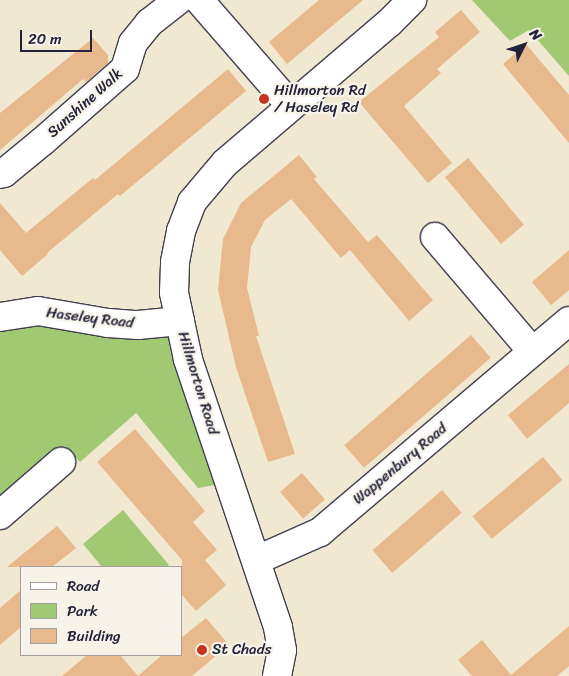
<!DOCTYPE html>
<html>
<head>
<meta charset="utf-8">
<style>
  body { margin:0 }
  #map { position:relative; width:569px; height:676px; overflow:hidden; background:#f1e8d1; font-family:Sriracha,sans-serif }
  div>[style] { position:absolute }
  .green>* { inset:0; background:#a1c873 }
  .building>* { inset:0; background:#e7b98c; transform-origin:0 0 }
  .roads { filter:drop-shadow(1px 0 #414052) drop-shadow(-1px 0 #414052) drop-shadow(0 1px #414052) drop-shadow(0 -1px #414052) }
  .minor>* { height:28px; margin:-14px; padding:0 14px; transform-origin:14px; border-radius:14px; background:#fff }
  .dots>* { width:14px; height:14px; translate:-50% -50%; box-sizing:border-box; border:2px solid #f7f3e8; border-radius:50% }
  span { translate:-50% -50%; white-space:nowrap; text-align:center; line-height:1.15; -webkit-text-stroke:4.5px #f7f3e8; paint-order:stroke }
  .poi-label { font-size:15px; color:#22223b }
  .left { translate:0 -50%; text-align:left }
  .street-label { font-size:15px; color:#22223b }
  .legend { position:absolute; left:20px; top:566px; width:162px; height:90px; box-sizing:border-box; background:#f7f3e8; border:1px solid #a29fa3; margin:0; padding:6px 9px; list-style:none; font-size:15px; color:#22223b }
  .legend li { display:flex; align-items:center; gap:10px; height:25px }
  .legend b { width:25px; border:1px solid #a29fa3 }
  .north { position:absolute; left:499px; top:20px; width:50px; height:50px; -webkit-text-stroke:4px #f7f3e8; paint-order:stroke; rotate:49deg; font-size:14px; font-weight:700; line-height:20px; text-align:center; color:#22223b }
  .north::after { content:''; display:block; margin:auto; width:18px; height:22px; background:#22223b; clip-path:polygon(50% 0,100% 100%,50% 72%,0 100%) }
  .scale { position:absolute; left:20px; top:30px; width:72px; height:22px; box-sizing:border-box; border:2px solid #22223b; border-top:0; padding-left:6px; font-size:15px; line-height:18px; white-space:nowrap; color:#22223b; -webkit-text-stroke:4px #f7f3e8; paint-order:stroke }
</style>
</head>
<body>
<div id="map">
  <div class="green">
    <i style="clip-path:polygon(472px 0,569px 0,569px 76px,529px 30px,510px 41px)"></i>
    <i style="clip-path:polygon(9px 323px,177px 330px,226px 483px,198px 488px,136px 413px,80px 462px,65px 446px,0 508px,0 326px)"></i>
    <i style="clip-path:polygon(123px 510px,169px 565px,166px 567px,102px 567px,83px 544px)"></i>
  </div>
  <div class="building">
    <i style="clip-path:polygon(319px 0,363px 0,287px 64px,269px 42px)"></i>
    <i style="clip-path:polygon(461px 10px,480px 32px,437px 69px,441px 73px,404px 106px,452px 163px,428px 183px,359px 102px,439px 37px,435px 32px)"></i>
    <i style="clip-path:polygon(93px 38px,108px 55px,108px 63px,86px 82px,83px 79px,0 150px,0 113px)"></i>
    <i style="clip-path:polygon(526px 44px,569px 95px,569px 143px,503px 64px)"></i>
    <i style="clip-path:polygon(228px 69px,246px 91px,120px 196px,118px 194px,47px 253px,48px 254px,22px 276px,0 250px,0 203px,26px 233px,93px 178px,95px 180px)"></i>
    <i style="clip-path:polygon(299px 155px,317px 177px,314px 179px,368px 242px,377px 235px,433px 300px,409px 321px,350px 250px,341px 258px,291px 199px,265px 220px,251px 247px,247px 288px,259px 336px,256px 336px,295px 454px,268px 462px,236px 367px,218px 290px,223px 239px,241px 203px)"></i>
    <i style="left:468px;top:158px;width:87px;height:30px;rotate:50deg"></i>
    <i style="clip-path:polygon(569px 250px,569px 290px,551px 305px,532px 282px)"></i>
    <i style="left:471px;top:335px;width:30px;height:168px;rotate:49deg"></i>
    <i style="clip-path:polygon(569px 364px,569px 403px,527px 439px,508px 415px)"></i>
    <i style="clip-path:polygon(135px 429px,205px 511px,193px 522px,217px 550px,205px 560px,226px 585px,196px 611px,181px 594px,182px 560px,97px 462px)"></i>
    <i style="left:543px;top:457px;width:30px;height:92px;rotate:50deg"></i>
    <i style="left:302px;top:473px;width:35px;height:29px;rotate:49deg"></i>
    <i style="left:442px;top:490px;width:30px;height:92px;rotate:49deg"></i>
    <i style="clip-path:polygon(57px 526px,76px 548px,52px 567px,7px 567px)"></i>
    <i style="clip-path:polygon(21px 590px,21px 627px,0 645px,0 608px)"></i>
    <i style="clip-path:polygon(206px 618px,229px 645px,192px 676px,62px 676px,87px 655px,120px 655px,138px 676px,162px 655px,181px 655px,181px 638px)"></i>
    <i style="clip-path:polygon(569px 626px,569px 666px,557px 676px,472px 676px,458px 660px,482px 640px,511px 675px)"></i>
  </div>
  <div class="roads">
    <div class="minor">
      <i style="left:199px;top:0;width:140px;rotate:49deg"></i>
      <i style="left:0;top:174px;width:4px;rotate:-14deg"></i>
      <i style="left:4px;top:173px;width:50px;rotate:-39.4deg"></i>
      <i style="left:43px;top:141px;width:109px;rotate:-41.3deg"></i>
      <i style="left:125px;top:69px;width:27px;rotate:-73deg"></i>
      <i style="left:133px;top:43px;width:26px;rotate:-51deg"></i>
      <i style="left:149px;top:23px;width:37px;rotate:-38deg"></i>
      <i style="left:435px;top:237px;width:150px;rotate:49.6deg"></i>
      <i style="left:0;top:317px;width:38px;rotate:-9deg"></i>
      <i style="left:38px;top:311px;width:71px;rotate:9.7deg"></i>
      <i style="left:108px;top:323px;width:30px;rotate:4deg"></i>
      <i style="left:138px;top:325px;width:42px;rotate:-5.4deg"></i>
      <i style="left:0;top:515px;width:81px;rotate:-41deg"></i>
      <i style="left:257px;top:560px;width:69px;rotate:-24deg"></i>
      <i style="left:320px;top:532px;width:326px;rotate:-40.3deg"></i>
      <i style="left:277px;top:676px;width:26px;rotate:-79deg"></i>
      <i style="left:282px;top:650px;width:23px;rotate:-100deg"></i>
      <i style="left:278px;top:627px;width:283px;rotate:-108.6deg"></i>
      <i style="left:188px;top:359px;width:39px;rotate:-102deg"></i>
      <i style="left:180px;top:321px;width:29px;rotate:-102deg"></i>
      <i style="left:174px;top:293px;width:31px;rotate:-88deg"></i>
      <i style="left:175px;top:262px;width:32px;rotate:-79deg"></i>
      <i style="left:181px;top:231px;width:31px;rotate:-69deg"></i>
      <i style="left:192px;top:202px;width:51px;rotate:-49.8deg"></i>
      <i style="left:225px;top:163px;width:216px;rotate:-40.5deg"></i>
      <i style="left:389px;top:23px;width:33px;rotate:-45deg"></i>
    </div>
  </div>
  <div class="dots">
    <i style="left:264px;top:99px;background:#c8321e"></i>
    <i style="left:202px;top:650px;background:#c8321e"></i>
  </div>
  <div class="poi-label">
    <span class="left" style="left:274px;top:99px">Hillmorton Rd<br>/ Haseley Rd</span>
    <span class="left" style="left:212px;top:650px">St Chads</span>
  </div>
  <div class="street-label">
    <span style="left:85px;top:103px;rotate:-42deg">Sunshine Walk</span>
    <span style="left:90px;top:318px;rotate:7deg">Haseley Road</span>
    <span style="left:198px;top:383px;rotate:73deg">Hillmorton Road</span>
    <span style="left:400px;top:464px;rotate:-40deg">Wappenbury Road</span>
  </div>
  <ul class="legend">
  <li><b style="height:6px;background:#fff"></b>Road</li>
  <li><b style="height:14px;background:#a1c873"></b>Park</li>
  <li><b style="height:14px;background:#e7b98c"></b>Building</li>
  </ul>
  <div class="north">N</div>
  <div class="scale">20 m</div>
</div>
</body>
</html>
